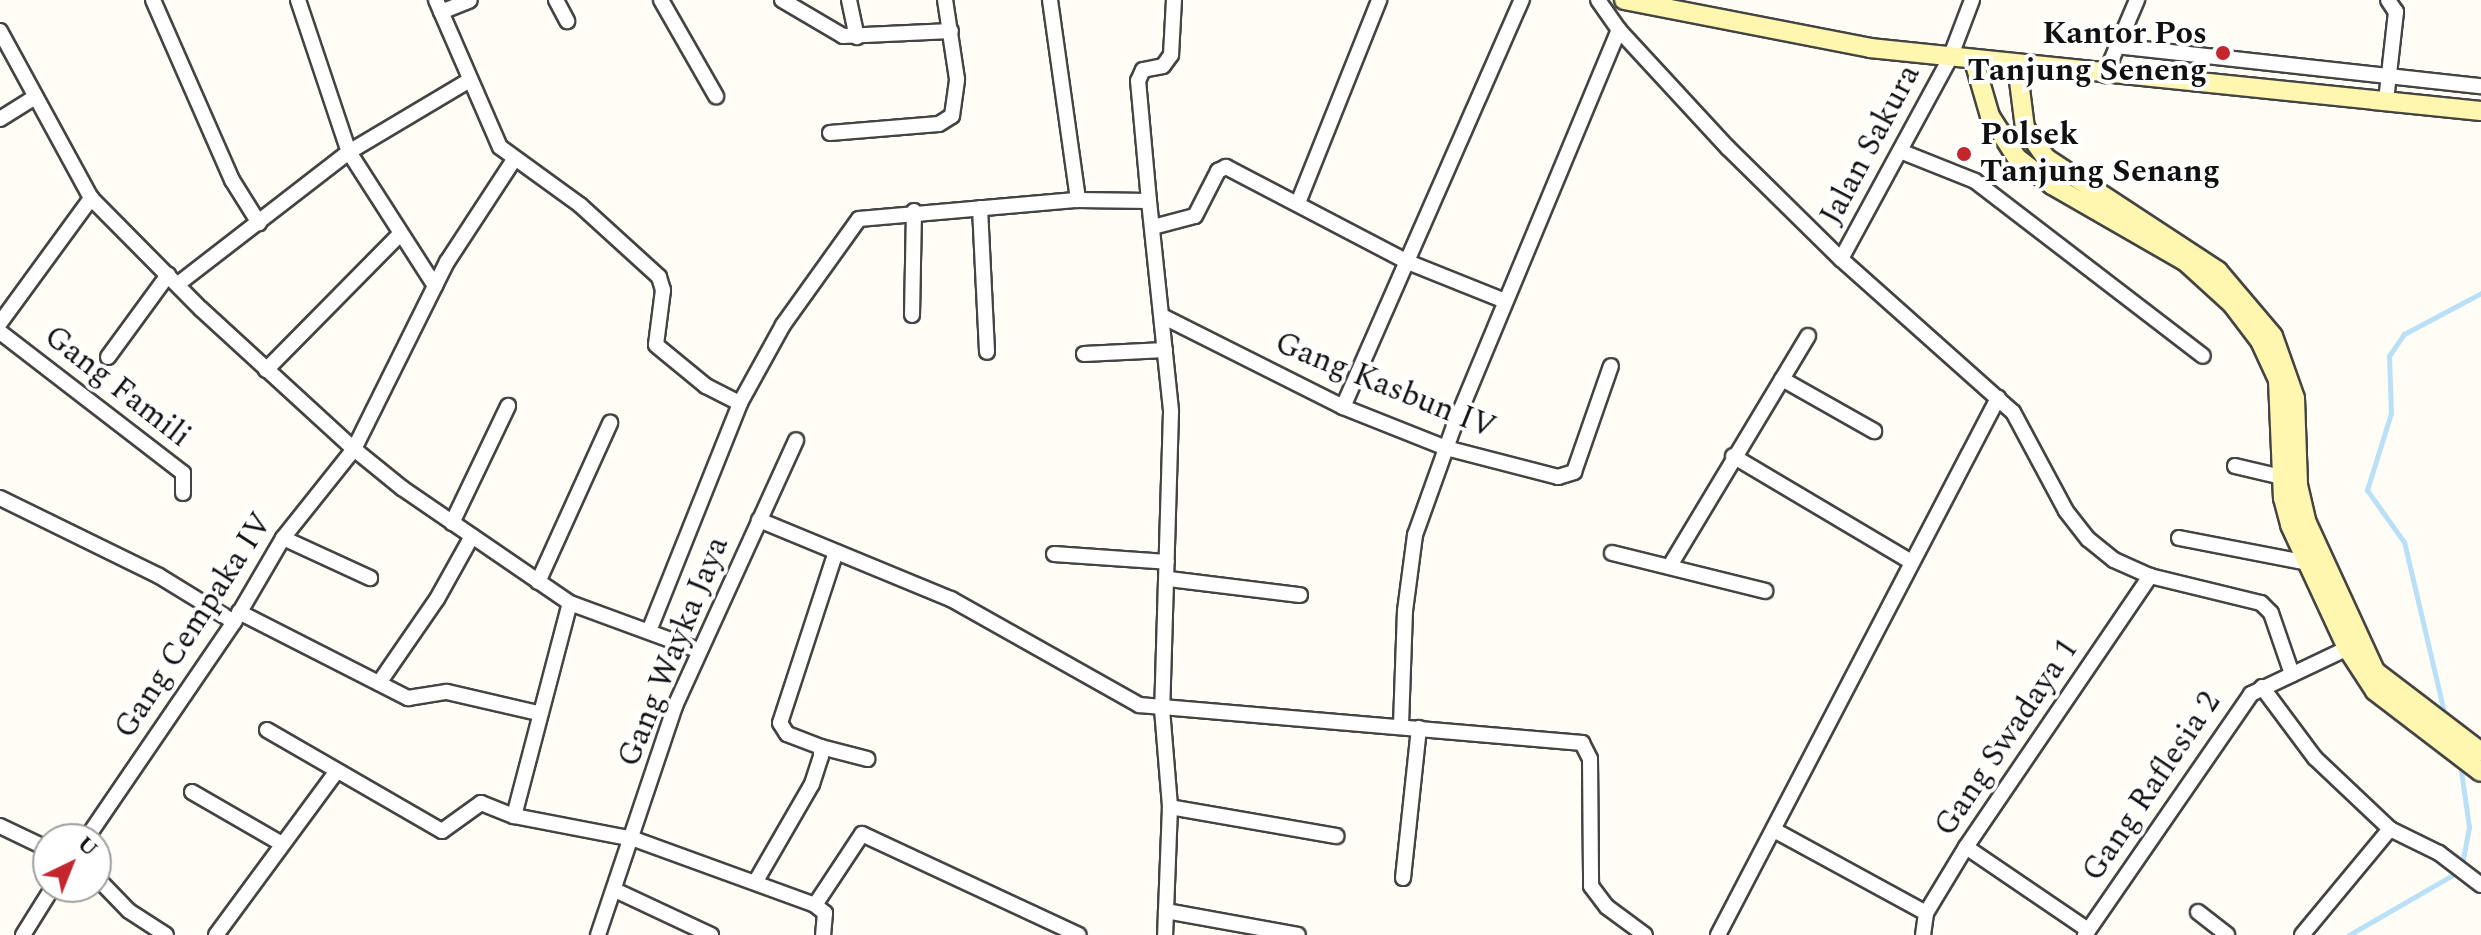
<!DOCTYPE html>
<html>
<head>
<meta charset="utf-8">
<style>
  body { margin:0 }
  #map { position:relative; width:2481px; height:935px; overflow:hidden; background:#fffdf5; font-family:Spectral,serif }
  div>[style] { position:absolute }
  .stream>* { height:5px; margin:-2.5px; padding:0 2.5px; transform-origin:2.5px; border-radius:2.5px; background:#b9e0f7 }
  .roads { filter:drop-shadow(2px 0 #444) drop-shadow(-2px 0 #444) drop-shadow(0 2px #444) drop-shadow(0 -2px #444) }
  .street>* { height:14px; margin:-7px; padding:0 7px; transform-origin:7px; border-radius:7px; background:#fff }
  .secondary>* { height:18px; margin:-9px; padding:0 9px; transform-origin:9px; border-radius:9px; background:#fff6b0 }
  .dots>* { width:22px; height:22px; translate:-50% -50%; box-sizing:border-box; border:4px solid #fff; border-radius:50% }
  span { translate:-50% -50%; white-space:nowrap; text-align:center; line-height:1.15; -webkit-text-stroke:8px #fff; paint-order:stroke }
  .poi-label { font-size:32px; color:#111; font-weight:700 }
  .right { translate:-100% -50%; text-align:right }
  .left { translate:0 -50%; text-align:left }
  .street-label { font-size:32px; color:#111 }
  .north { position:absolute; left:32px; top:823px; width:80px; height:80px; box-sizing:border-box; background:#fff; border:2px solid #a0a0a0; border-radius:50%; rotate:43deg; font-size:22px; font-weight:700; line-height:32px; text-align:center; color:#111 }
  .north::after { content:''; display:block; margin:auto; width:28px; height:36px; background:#c4262e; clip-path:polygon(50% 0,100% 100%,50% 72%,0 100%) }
</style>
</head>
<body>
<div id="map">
  <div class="stream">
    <i style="left:2444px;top:712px;width:175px;rotate:-103.2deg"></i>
    <i style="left:2404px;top:542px;width:64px;rotate:-125.4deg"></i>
    <i style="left:2367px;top:490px;width:81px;rotate:-72.7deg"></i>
    <i style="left:2391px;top:413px;width:57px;rotate:-92deg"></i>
    <i style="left:2389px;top:356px;width:27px;rotate:-56deg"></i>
    <i style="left:2404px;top:334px;width:87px;rotate:-28deg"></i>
    <i style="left:2349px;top:935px;width:129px;rotate:-30.1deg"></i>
    <i style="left:2461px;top:870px;width:44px;rotate:-79.5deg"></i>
    <i style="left:2469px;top:827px;width:57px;rotate:-98.1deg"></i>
  </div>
  <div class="roads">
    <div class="street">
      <i style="left:153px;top:0;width:197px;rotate:66.3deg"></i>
      <i style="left:232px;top:180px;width:51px;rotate:57.9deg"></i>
      <i style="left:298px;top:0;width:160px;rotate:71.5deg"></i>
      <i style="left:349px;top:152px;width:159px;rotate:57.3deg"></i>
      <i style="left:436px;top:0;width:160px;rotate:66.5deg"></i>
      <i style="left:500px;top:147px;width:99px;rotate:35.9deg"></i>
      <i style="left:580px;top:205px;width:107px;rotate:42.3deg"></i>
      <i style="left:659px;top:277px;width:14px;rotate:73deg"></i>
      <i style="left:663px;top:290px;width:55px;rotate:97.3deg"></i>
      <i style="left:656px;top:345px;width:65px;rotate:39.4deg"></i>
      <i style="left:706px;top:386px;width:38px;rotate:27deg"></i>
      <i style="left:556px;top:0;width:24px;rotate:62deg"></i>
      <i style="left:661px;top:0;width:111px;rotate:60.2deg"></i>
      <i style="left:782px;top:0;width:71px;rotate:30.5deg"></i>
      <i style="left:843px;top:36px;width:108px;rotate:-2.7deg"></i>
      <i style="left:849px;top:0;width:38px;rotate:78deg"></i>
      <i style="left:1050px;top:0;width:202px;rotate:82deg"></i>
      <i style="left:1598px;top:0;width:37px;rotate:55deg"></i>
      <i style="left:1619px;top:30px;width:161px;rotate:47.3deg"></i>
      <i style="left:1728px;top:148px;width:158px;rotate:44.5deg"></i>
      <i style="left:1841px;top:259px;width:230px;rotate:41.7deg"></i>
      <i style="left:2013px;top:412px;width:112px;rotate:61.8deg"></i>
      <i style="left:2066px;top:511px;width:36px;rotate:52deg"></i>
      <i style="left:2088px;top:539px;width:33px;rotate:39deg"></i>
      <i style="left:2114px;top:560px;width:39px;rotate:24deg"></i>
      <i style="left:2150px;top:576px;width:114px;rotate:13.7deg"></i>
      <i style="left:2261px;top:603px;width:14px;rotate:45deg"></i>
      <i style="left:2271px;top:613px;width:65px;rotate:71deg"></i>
      <i style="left:441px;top:12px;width:31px;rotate:-22deg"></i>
      <i style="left:0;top:31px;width:190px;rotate:61.4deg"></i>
      <i style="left:91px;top:198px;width:156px;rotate:45.3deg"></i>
      <i style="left:201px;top:309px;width:207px;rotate:42.5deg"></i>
      <i style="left:354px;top:449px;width:62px;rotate:39.1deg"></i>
      <i style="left:402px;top:488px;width:204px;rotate:34.4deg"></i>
      <i style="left:570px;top:603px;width:136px;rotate:20.2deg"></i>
      <i style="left:2116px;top:46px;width:367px;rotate:6.3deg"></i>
      <i style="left:2105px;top:75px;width:82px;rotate:-66.9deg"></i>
      <i style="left:2386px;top:101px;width:90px;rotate:-83.6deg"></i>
      <i style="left:2396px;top:12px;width:14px;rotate:-124deg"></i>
      <i style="left:0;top:119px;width:40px;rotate:-32deg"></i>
      <i style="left:830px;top:133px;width:109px;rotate:-4.7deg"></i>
      <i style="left:939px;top:124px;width:15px;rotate:-32deg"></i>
      <i style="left:952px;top:116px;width:37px;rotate:-82deg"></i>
      <i style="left:957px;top:79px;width:80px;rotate:-98.6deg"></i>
      <i style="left:1900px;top:151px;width:81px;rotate:21.8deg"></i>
      <i style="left:1975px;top:181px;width:287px;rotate:37.5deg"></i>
      <i style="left:1149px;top:201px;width:121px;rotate:-95.2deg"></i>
      <i style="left:1138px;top:81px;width:12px;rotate:-66deg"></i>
      <i style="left:1143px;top:70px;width:20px;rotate:-11deg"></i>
      <i style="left:1163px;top:66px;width:14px;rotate:-54deg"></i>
      <i style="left:1171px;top:55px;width:55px;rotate:-86.9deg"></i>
      <i style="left:1298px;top:203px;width:219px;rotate:-68.2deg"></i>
      <i style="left:980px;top:208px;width:144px;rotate:87.2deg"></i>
      <i style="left:1153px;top:227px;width:43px;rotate:-14.7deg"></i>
      <i style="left:1195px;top:216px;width:51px;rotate:-62.9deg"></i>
      <i style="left:1218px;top:171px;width:9px;rotate:-27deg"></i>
      <i style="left:1226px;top:167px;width:205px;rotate:27.6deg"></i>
      <i style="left:1408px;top:262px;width:105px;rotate:21.9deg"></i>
      <i style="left:1841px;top:259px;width:229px;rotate:-61.5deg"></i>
      <i style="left:1950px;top:58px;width:62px;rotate:-69.2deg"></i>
      <i style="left:178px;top:284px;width:216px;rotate:-37.7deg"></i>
      <i style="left:349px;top:152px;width:139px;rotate:-30.8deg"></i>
      <i style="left:912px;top:315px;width:104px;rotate:-88.9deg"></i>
      <i style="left:1164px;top:317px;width:200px;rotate:26.7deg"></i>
      <i style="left:1343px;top:407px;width:111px;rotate:21.7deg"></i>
      <i style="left:1446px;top:448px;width:116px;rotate:14.5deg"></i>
      <i style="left:1558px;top:477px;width:17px;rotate:-17deg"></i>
      <i style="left:1574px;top:472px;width:112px;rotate:-70.8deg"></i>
      <i style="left:0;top:323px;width:155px;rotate:-53.9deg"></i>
      <i style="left:0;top:332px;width:231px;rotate:37.6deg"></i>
      <i style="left:183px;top:473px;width:20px;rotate:90deg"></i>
      <i style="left:1084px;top:354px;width:81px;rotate:-2.8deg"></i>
      <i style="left:108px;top:357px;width:102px;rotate:-53.8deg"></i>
      <i style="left:266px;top:370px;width:190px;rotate:-45.4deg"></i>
      <i style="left:1782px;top:379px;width:106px;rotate:29.5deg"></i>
      <i style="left:1343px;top:407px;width:445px;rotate:-66.3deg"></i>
      <i style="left:1733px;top:456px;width:206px;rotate:30.7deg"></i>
      <i style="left:2235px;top:466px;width:48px;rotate:13.2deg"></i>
      <i style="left:0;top:498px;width:177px;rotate:26.1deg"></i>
      <i style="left:159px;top:576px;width:88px;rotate:31.5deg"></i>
      <i style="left:759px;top:520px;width:208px;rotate:22.4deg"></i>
      <i style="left:951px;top:599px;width:216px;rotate:29.4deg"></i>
      <i style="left:1139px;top:705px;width:445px;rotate:4.9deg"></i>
      <i style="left:1582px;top:743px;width:18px;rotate:63deg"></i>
      <i style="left:1590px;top:759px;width:127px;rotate:89.5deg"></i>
      <i style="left:1591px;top:886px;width:26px;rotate:53deg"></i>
      <i style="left:1607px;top:907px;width:47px;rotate:36.4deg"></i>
      <i style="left:452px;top:523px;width:130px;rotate:-64.4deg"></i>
      <i style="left:283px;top:538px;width:96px;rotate:24.7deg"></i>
      <i style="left:2179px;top:538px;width:131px;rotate:11deg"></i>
      <i style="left:1612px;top:553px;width:158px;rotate:13.9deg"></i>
      <i style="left:1054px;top:554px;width:113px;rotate:4deg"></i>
      <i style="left:1671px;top:564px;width:266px;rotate:-59deg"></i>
      <i style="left:1169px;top:579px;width:132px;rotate:7deg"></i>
      <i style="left:538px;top:582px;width:175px;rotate:-65.6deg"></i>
      <i style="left:239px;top:612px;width:190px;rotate:27deg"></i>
      <i style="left:408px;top:698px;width:39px;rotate:-9deg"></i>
      <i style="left:447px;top:692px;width:93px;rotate:13deg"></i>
      <i style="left:649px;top:631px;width:245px;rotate:-68.2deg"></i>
      <i style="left:740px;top:403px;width:89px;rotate:-61.1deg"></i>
      <i style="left:783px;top:325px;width:130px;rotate:-54.4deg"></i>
      <i style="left:859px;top:219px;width:220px;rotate:-5deg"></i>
      <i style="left:1078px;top:200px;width:71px;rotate:0.8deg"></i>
      <i style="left:1149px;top:201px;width:212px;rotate:84deg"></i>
      <i style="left:1171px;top:412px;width:297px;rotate:91.7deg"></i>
      <i style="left:1162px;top:709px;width:98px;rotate:85.3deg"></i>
      <i style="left:1170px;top:807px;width:128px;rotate:92.2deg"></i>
      <i style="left:379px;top:683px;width:102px;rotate:-55.4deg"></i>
      <i style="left:437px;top:599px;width:72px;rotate:-60.9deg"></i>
      <i style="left:2262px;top:687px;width:89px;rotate:53.3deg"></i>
      <i style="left:2315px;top:758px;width:103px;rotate:43.4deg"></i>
      <i style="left:2390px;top:829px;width:55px;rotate:26.1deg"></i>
      <i style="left:2439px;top:853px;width:53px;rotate:37.3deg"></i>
      <i style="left:1401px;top:725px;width:114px;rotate:-88deg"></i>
      <i style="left:1405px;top:611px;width:77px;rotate:-82.5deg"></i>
      <i style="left:1415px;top:535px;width:116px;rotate:-70.3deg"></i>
      <i style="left:1454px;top:426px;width:429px;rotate:-67.4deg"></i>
      <i style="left:267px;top:730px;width:202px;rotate:30deg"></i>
      <i style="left:442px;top:831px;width:48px;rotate:-35.7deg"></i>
      <i style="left:481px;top:803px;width:35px;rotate:22deg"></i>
      <i style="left:514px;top:816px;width:122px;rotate:10.9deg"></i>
      <i style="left:634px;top:839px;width:193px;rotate:20deg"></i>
      <i style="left:815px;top:905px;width:13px;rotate:39deg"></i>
      <i style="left:825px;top:913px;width:22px;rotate:95deg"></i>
      <i style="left:821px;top:747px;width:48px;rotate:14.6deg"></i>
      <i style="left:192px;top:792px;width:104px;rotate:30deg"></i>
      <i style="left:1170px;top:807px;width:169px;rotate:9.9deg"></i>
      <i style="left:514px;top:816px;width:220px;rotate:-75.3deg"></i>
      <i style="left:0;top:826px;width:53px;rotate:25.6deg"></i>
      <i style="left:1774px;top:830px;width:173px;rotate:28.6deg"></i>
      <i style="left:86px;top:839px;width:263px;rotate:-55.7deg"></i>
      <i style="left:234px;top:622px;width:97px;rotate:-59.7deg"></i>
      <i style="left:283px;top:538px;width:114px;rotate:-51.4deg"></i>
      <i style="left:354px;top:449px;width:209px;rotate:-63.6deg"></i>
      <i style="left:447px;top:262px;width:121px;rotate:-56.8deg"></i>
      <i style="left:1966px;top:847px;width:148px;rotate:34.2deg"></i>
      <i style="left:96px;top:877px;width:47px;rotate:45.9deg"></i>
      <i style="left:129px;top:911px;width:44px;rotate:33deg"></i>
      <i style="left:1403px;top:878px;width:151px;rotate:-83.9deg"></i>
      <i style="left:756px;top:881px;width:112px;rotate:-60deg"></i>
      <i style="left:812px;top:784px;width:29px;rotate:-72deg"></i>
      <i style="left:821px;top:756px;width:9px;rotate:-90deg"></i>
      <i style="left:821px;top:747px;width:36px;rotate:-159deg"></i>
      <i style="left:787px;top:734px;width:13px;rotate:-122deg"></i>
      <i style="left:780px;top:723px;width:180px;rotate:-71.9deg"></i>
      <i style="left:617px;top:891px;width:104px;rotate:25.1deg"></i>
      <i style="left:815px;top:905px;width:85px;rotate:-56.5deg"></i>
      <i style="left:862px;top:834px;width:239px;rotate:25deg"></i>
      <i style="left:1166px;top:911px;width:134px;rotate:10.3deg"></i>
      <i style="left:2198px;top:912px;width:37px;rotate:38deg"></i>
      <i style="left:23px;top:935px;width:57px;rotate:-58deg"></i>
      <i style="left:216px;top:935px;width:202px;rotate:-53.6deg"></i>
      <i style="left:598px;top:935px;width:242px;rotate:-71.4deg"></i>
      <i style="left:675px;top:706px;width:292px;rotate:-65.5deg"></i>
      <i style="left:1718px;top:935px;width:606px;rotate:-62.46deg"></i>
      <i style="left:1923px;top:935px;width:22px;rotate:-82deg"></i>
      <i style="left:1926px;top:913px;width:77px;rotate:-58.8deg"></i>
      <i style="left:1966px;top:847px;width:328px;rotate:-55.8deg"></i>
      <i style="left:2085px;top:935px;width:293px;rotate:-55.4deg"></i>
      <i style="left:2251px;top:694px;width:114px;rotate:-25.4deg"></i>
      <i style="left:2302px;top:935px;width:138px;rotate:-50.3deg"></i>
    </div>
    <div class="secondary">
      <i style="left:1624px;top:0;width:251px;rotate:11deg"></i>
      <i style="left:1870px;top:48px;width:614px;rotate:5.89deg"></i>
      <i style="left:1974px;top:61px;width:57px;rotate:73.8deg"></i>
      <i style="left:1990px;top:116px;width:50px;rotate:57.3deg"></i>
      <i style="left:2017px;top:158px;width:44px;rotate:37.6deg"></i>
      <i style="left:2052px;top:185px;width:155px;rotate:29.9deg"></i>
      <i style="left:2186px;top:262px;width:62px;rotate:42.4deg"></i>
      <i style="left:2232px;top:304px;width:46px;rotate:52.9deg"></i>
      <i style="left:2260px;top:341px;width:43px;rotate:65.2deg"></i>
      <i style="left:2278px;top:380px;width:118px;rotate:87.6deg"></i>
      <i style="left:2283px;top:498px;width:28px;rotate:75deg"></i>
      <i style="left:2290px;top:525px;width:136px;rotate:65.1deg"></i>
      <i style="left:2347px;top:648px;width:51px;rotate:56.9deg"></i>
      <i style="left:2375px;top:691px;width:133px;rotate:37.4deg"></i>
      <i style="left:2017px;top:65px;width:64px;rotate:82.8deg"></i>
      <i style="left:2025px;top:128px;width:37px;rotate:55deg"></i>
      <i style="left:2046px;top:158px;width:206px;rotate:33.3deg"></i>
      <i style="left:2218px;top:271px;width:85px;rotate:49.8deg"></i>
      <i style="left:2273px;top:336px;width:66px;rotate:70.5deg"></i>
      <i style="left:2295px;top:398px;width:87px;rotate:88deg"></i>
      <i style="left:2298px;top:485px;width:39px;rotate:77deg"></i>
      <i style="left:2307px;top:523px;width:163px;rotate:65.3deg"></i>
      <i style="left:2375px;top:671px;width:133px;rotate:37.4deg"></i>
    </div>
  </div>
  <div class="dots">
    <i style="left:2223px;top:53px;background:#c4262e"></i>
    <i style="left:1964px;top:154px;background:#c4262e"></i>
  </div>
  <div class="poi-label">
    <span class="right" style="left:2207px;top:53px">Kantor Pos<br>Tanjung Seneng</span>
    <span class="left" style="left:1980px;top:154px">Polsek<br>Tanjung Senang</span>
  </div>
  <div class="street-label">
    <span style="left:1871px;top:145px;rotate:-62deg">Jalan Sakura</span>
    <span style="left:1385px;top:386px;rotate:22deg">Gang Kasbun IV</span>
    <span style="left:117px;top:387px;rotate:38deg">Gang Famili</span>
    <span style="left:194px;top:626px;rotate:-57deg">Gang Cempaka IV</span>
    <span style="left:674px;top:652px;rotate:-68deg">Gang Wayka Jaya</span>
    <span style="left:2007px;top:738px;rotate:-56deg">Gang Swadaya 1</span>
    <span style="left:2152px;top:787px;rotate:-56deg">Gang Raflesia 2</span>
  </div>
  <div class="north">U</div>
</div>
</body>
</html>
